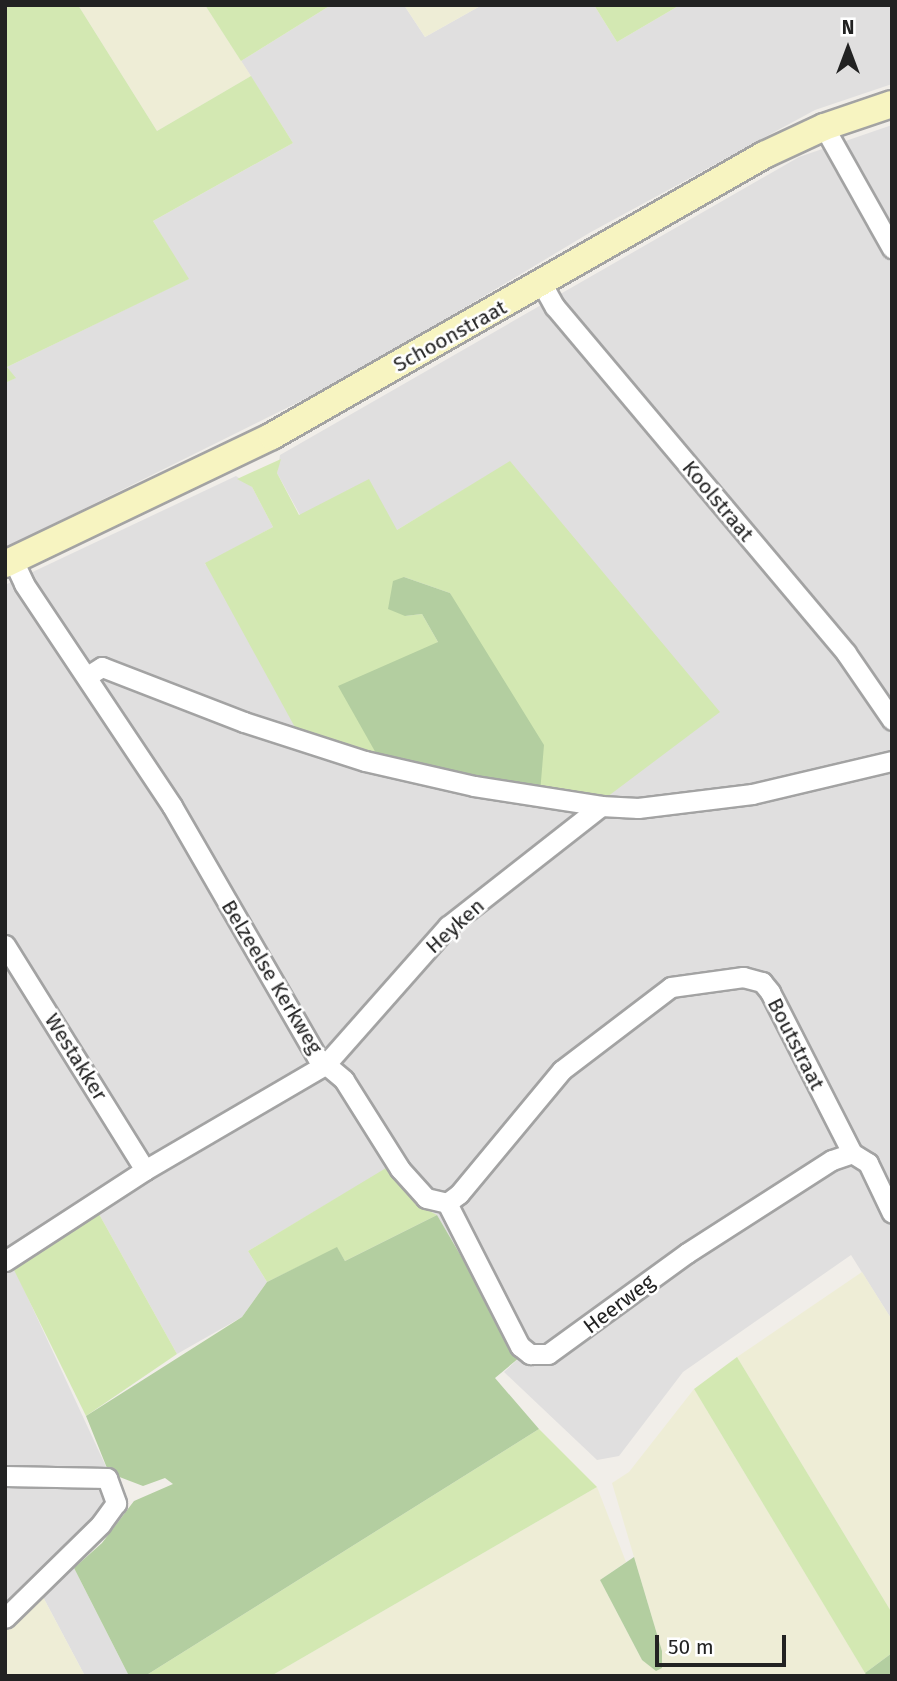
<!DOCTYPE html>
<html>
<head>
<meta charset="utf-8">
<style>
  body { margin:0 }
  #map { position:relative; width:897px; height:1681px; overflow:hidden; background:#f1eee9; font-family:"Fira Sans",sans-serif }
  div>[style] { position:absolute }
  .residential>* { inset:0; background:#e0dfdf }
  .farmland>* { inset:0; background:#eeedd6 }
  .grass>* { inset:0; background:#d3e8b2 }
  .forest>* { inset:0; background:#b3cea0 }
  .roads { filter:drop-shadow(2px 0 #a3a3a3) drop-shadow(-2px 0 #a3a3a3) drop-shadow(0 2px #a3a3a3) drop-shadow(0 -2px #a3a3a3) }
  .street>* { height:19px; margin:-9.5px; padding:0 9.5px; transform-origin:9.5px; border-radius:9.5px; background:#fff }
  .secondary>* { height:26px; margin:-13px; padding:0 13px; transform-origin:13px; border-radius:13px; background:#f7f4c1 }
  span { translate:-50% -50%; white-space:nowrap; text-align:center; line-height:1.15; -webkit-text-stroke:5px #fff; paint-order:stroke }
  .street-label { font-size:21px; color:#222 }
  .frame { position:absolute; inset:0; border:7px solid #222; pointer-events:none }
  .north { position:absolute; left:813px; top:14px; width:70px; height:70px; -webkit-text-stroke:5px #fff; paint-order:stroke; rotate:0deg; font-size:19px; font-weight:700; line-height:28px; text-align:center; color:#222 }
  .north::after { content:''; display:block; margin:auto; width:24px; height:32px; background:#222; clip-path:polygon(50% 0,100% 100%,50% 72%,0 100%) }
  .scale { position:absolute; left:655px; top:1635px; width:131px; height:32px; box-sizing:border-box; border:4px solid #222; border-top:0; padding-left:9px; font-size:21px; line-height:24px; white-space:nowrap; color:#222; -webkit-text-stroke:5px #fff; paint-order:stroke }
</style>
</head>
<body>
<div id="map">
  <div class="residential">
    <i style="clip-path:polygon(331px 5px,404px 5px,425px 37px,482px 5px,594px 5px,617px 42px,680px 5px,892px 5px,892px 84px,815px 110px,591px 232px,347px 378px,5px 548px,5px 383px,15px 378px,7px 367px,188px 279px,153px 221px,293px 143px,241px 61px)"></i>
    <i style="clip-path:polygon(892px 125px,892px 756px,744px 790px,606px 801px,510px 462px,397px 530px,300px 515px,277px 473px,280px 455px,799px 157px)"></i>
    <i style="clip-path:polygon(236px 476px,252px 487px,273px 527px,205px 564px,588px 809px,892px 770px,892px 1320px,851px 1255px,683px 1372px,619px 1456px,597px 1460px,504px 1372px,520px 1357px,437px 1215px,422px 1207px,386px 1169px,248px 1251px,267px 1282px,242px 1317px,177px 1354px,99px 1214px,15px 1270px,109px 1473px,5px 1473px,5px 585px)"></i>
    <i style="clip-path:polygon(5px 1485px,100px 1486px,111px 1506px,5px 1612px)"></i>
    <i style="clip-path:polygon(74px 1568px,129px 1676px,85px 1676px,43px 1597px)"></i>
  </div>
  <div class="farmland">
    <i style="clip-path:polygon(78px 5px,205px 5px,251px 76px,157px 131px)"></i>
    <i style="clip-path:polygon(404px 5px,482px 5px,425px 37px)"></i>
    <i style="clip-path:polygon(862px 1272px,892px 1320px,892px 1613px,737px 1357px)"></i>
    <i style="clip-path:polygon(694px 1389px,867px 1676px,271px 1676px,597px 1487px,626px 1562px,600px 1580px,642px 1660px,661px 1668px,662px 1651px,612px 1483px,629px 1472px)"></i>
    <i style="clip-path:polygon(43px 1597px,85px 1676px,5px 1676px,5px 1631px)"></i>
  </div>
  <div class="grass">
    <i style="clip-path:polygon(5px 5px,78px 5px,157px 131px,251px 76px,293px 143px,153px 221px,189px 279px,7px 367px,16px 378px,5px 383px)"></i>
    <i style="clip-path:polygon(205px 5px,331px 5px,241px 61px)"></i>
    <i style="clip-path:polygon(594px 5px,680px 5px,617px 42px)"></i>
    <i style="clip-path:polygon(281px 459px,277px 473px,299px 515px,369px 479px,397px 530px,510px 461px,720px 712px,607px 797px,540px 793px,450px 593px,404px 577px,405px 616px,422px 614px,438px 642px,377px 756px,297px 731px,205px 563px,273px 527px,252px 487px,237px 479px)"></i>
    <i style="clip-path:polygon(386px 1168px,422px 1207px,437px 1215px,345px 1261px,337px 1248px,267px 1282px,248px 1251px)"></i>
    <i style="clip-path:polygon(99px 1214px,177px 1354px,86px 1416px,14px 1270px)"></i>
    <i style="clip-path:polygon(737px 1357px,892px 1613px,892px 1653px,865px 1673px,694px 1389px)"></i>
    <i style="clip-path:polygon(539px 1429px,597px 1487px,271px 1676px,145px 1676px)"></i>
  </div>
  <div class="forest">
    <i style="clip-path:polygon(404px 577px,450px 593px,544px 745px,540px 793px,377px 755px,338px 686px,438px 642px,422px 614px,405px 616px,388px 609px,393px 581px)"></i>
    <i style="clip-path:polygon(437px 1215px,520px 1357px,495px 1378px,539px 1429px,145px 1676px,129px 1676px,74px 1568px,102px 1543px,134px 1501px,173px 1484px,165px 1478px,143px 1486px,109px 1473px,86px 1416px,242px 1317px,267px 1282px,337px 1247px,345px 1261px)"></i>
    <i style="clip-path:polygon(634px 1557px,662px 1651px,662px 1668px,656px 1671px,642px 1660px,600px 1580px)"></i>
    <i style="clip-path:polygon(892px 1653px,890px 1676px,867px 1676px,865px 1673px)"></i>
  </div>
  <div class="roads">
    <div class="street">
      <i style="left:824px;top:127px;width:139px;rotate:60.7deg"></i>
      <i style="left:542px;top:284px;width:26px;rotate:61deg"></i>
      <i style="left:555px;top:307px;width:452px;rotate:49.9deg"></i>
      <i style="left:846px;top:653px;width:81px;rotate:55.5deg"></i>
      <i style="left:13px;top:560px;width:26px;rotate:65deg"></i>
      <i style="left:24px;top:584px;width:267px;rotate:56.3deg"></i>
      <i style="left:172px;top:806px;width:290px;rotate:60deg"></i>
      <i style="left:317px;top:1057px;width:35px;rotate:40deg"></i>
      <i style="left:344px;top:1080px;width:105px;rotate:57.8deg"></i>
      <i style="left:400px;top:1169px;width:39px;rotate:48deg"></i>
      <i style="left:426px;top:1198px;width:22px;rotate:13deg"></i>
      <i style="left:447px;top:1203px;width:15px;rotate:-37deg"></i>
      <i style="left:459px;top:1194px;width:161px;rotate:-50.3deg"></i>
      <i style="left:562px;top:1070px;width:137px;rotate:-37.3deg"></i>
      <i style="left:671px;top:987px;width:73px;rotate:-7.9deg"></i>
      <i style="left:743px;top:977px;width:20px;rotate:15deg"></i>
      <i style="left:762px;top:982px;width:13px;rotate:51deg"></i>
      <i style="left:770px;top:992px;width:181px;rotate:63deg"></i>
      <i style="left:852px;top:1153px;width:19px;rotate:32deg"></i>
      <i style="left:868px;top:1163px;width:55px;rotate:64.4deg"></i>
      <i style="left:89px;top:675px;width:15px;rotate:-32deg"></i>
      <i style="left:102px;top:667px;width:152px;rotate:21.2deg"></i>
      <i style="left:244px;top:722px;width:127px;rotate:17.9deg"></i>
      <i style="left:365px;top:761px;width:112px;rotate:12.9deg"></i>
      <i style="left:474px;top:786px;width:129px;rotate:8.9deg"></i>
      <i style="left:601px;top:806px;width:37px;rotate:3deg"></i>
      <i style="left:638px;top:808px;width:115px;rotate:-7deg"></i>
      <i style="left:752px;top:794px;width:144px;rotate:-13.3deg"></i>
      <i style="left:5px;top:945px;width:265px;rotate:58.1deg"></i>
      <i style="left:447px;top:1203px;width:161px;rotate:63deg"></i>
      <i style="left:520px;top:1346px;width:13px;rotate:39deg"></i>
      <i style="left:530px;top:1354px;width:18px"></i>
      <i style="left:548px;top:1354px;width:172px;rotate:-36deg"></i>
      <i style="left:687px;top:1253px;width:172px;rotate:-32.7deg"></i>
      <i style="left:832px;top:1160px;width:21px;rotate:-19deg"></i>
      <i style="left:5px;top:1261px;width:167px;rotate:-33deg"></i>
      <i style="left:145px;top:1170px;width:208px;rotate:-30.3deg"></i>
      <i style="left:325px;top:1065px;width:186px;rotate:-48.5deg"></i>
      <i style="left:448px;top:926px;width:194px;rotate:-38.1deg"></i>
      <i style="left:5px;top:1476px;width:102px;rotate:1.1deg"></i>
      <i style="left:107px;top:1478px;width:27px;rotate:70deg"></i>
      <i style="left:116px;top:1503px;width:26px;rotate:126deg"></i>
      <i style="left:101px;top:1524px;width:134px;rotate:135.6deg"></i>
    </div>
    <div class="secondary">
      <i style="left:5px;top:564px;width:296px;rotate:-25.6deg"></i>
      <i style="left:272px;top:436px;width:567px;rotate:-29.73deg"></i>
      <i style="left:764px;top:155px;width:66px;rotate:-25deg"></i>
      <i style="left:824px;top:127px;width:72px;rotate:-18.7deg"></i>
    </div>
  </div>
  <div class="street-label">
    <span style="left:450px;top:336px;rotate:-29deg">Schoonstraat</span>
    <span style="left:718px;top:501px;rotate:50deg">Koolstraat</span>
    <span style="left:455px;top:926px;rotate:-42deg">Heyken</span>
    <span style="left:272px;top:977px;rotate:59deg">Belzeelse Kerkweg</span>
    <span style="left:796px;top:1044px;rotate:63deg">Boutstraat</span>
    <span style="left:76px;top:1057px;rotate:58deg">Westakker</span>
    <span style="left:619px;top:1304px;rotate:-37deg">Heerweg</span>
  </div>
  <div class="frame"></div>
  <div class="north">N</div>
  <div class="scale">50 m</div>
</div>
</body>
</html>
